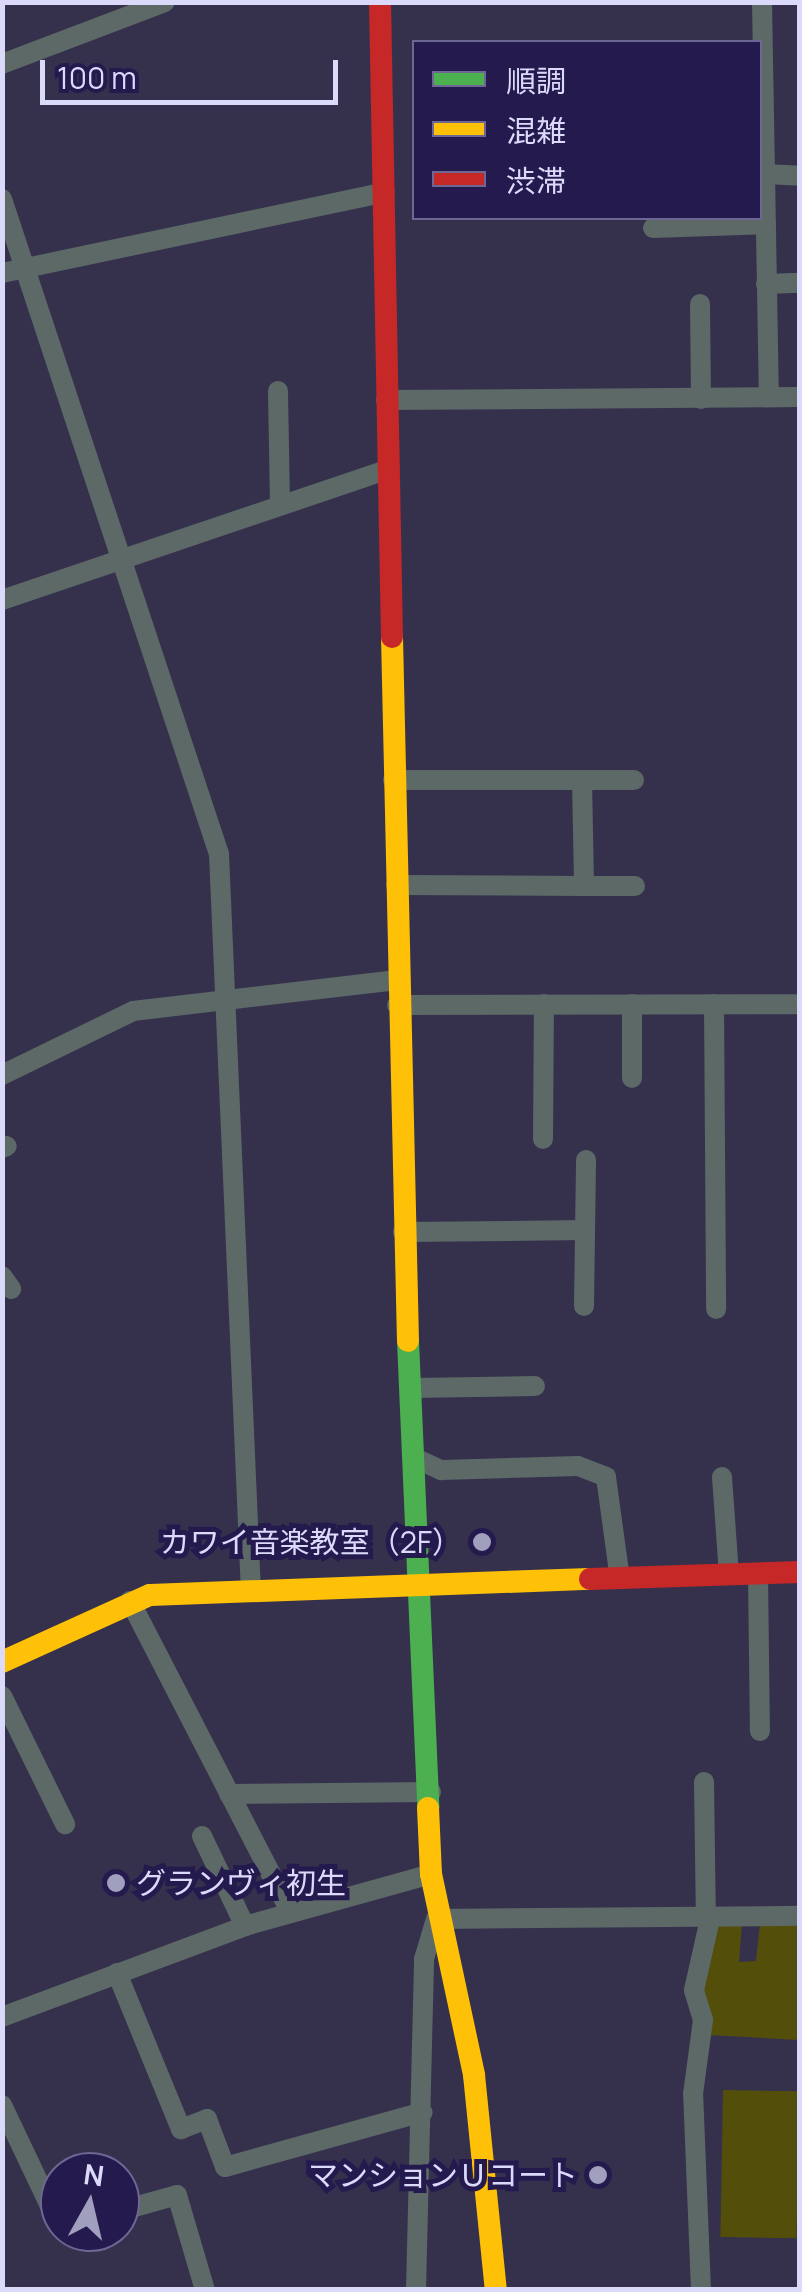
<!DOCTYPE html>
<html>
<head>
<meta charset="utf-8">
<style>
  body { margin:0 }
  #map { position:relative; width:802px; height:2292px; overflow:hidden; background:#35314d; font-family:Manrope,"Noto Sans JP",sans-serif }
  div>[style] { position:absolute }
  .green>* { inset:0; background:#534f0a; transform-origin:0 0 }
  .street>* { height:20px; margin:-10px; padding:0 10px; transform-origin:10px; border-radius:10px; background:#5c6967 }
  .fast>* { height:22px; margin:-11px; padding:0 11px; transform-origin:11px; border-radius:11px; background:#4caf50 }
  .slow>* { height:22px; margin:-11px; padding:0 11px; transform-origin:11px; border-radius:11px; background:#ffc107 }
  .jam>* { height:22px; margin:-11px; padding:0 11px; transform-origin:11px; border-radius:11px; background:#c62828 }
  .dots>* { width:28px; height:28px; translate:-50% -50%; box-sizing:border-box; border:5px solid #241a4e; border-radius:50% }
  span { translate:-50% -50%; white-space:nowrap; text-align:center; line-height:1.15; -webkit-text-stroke:10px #241a4e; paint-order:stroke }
  .poi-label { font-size:30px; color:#dbdafb }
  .right { translate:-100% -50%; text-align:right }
  .left { translate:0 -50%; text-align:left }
  .frame { position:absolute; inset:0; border:5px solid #dbdafb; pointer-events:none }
  .legend { position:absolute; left:412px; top:40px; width:350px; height:180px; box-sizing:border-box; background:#241a4e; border:2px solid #6d6793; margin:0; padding:12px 18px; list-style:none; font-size:30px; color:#dbdafb }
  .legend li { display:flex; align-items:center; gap:20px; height:50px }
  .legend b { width:50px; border:2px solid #6d6793 }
  .north { position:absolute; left:40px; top:2152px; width:100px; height:100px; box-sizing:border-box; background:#241a4e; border:2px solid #6d6793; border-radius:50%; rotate:8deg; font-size:28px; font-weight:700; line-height:40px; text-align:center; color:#dbdafb }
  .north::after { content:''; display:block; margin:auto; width:35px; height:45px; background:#a19fbe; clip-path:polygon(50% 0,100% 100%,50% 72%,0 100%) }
  .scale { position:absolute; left:40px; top:60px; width:298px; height:45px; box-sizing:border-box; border:5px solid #dbdafb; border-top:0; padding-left:12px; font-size:30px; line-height:35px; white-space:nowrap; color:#dbdafb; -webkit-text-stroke:8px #241a4e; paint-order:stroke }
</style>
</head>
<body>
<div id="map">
  <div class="green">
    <i style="clip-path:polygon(799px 1922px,799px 2040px,708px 2035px,700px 1990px,716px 1925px,742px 1923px,739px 1962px,756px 1961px,760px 1923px)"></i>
    <i style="left:723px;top:2090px;width:76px;height:147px;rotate:1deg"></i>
  </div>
  <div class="street">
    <i style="left:762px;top:2px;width:395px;rotate:89deg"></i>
    <i style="left:2px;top:64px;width:174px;rotate:-20.8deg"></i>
    <i style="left:765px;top:174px;width:35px;rotate:3deg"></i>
    <i style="left:2px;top:199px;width:690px;rotate:71.67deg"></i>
    <i style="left:219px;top:854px;width:739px;rotate:87.52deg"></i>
    <i style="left:653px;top:228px;width:113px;rotate:-2deg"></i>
    <i style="left:2px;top:273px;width:391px;rotate:-11.9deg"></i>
    <i style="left:766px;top:284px;width:34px;rotate:-2deg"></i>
    <i style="left:700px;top:304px;width:95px;rotate:89.4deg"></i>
    <i style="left:278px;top:391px;width:112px;rotate:89deg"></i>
    <i style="left:386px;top:400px;width:414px;rotate:-0.4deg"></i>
    <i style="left:2px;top:600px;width:409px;rotate:-18.7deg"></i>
    <i style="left:393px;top:780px;width:189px"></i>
    <i style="left:582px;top:780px;width:106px;rotate:88.9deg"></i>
    <i style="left:584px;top:886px;width:188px;rotate:-179.7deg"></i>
    <i style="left:582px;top:780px;width:52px"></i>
    <i style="left:584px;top:886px;width:51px"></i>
    <i style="left:632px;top:1004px;width:74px;rotate:90deg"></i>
    <i style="left:714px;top:1004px;width:305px;rotate:89.6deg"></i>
    <i style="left:397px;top:1005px;width:403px;rotate:-0.1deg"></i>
    <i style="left:2px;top:1075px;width:146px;rotate:-26deg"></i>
    <i style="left:133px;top:1011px;width:266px;rotate:-6.7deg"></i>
    <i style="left:543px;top:1139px;width:135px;rotate:-89.6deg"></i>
    <i style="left:2px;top:1148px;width:5px;rotate:-22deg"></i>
    <i style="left:403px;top:1232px;width:182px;rotate:-0.6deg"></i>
    <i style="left:2px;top:1276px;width:16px;rotate:55deg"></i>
    <i style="left:584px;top:1306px;width:146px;rotate:-89.2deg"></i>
    <i style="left:412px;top:1388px;width:123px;rotate:-0.9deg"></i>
    <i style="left:415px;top:1458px;width:29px;rotate:25deg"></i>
    <i style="left:441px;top:1470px;width:137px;rotate:-1.7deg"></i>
    <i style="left:578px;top:1466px;width:30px;rotate:21deg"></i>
    <i style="left:606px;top:1477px;width:103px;rotate:82.2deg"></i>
    <i style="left:722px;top:1477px;width:98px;rotate:85.9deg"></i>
    <i style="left:758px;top:1574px;width:157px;rotate:89.3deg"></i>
    <i style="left:130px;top:1601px;width:351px;rotate:62.7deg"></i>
    <i style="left:2px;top:1696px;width:143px;rotate:63.8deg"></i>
    <i style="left:704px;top:1782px;width:137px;rotate:89.2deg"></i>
    <i style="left:229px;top:1794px;width:202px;rotate:-0.6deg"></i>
    <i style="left:202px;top:1836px;width:100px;rotate:64.5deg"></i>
    <i style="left:117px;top:1973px;width:169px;rotate:67.7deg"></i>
    <i style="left:181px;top:2129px;width:28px;rotate:-21deg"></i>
    <i style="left:207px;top:2119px;width:51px;rotate:69.4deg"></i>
    <i style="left:225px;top:2167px;width:205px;rotate:-15.5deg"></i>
    <i style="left:2px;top:2017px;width:259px;rotate:-20.5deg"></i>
    <i style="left:245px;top:1926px;width:193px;rotate:-15.6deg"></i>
    <i style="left:2px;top:2105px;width:135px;rotate:64.6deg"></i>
    <i style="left:120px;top:2211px;width:59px;rotate:-15.7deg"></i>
    <i style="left:177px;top:2195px;width:99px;rotate:73.6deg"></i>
    <i style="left:416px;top:2290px;width:331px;rotate:-88.6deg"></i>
    <i style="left:424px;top:1959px;width:42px;rotate:-73.3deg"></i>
    <i style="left:436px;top:1919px;width:364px;rotate:-0.5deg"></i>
    <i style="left:701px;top:2290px;width:196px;rotate:-92.3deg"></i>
    <i style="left:693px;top:2094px;width:75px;rotate:-82.3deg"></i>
    <i style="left:703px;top:2020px;width:31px;rotate:-107deg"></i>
    <i style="left:694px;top:1990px;width:73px;rotate:-77.3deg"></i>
  </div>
  <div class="fast">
    <i style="left:408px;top:1341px;width:467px;rotate:87.5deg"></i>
  </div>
  <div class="slow">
    <i style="left:392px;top:637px;width:704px;rotate:88.7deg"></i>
    <i style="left:2px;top:1662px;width:162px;rotate:-24.4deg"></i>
    <i style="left:150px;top:1595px;width:440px;rotate:-2.1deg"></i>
    <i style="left:428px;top:1808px;width:66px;rotate:87.4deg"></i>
    <i style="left:431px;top:1874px;width:206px;rotate:77.9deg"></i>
    <i style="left:474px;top:2075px;width:216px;rotate:84.2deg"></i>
  </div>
  <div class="jam">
    <i style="left:380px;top:2px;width:635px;rotate:88.92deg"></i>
    <i style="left:590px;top:1579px;width:210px;rotate:-1.9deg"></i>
  </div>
  <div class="dots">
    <i style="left:482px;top:1542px;background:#a19fbe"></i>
    <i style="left:116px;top:1883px;background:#a19fbe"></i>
    <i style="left:598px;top:2175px;background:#a19fbe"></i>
  </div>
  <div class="poi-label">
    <span class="right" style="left:462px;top:1542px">カワイ音楽教室（2F）</span>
    <span class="left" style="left:136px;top:1883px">グランヴィ初生</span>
    <span class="right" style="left:578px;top:2175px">マンションＵコート</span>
  </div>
  <div class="frame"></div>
  <ul class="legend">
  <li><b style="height:12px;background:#4caf50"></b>順調</li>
  <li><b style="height:12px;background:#ffc107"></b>混雑</li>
  <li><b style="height:12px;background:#c62828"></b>渋滞</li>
  </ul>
  <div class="north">N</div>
  <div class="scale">100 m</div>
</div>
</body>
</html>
